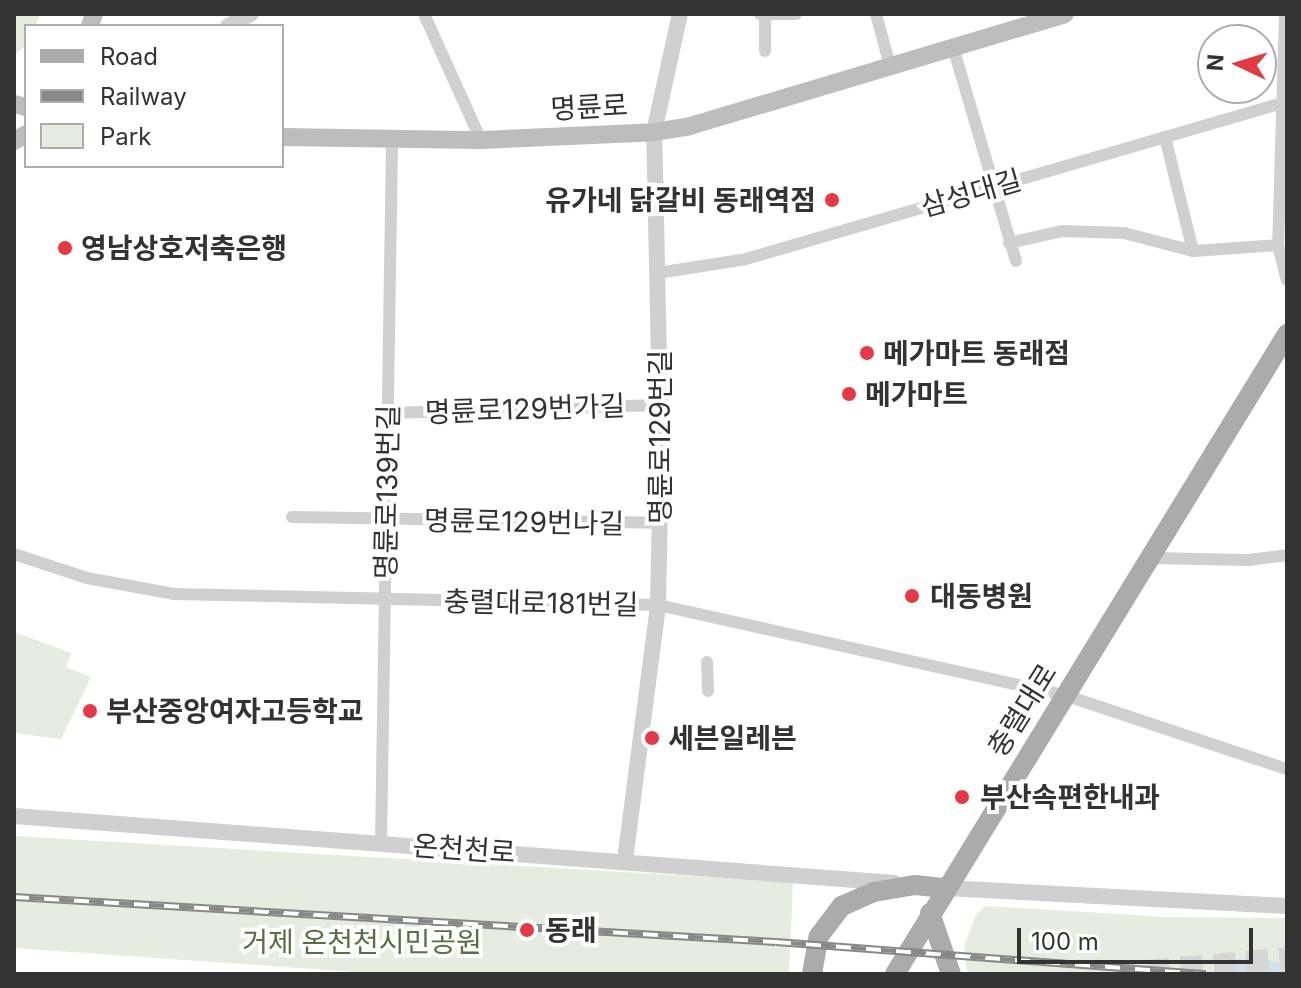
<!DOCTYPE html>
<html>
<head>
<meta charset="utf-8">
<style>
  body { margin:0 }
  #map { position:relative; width:1301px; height:988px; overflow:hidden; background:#fff; font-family:Inter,"Noto Sans KR",sans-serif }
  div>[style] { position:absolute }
  .green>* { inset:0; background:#e6ecdf }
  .water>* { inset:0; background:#cfe2ee }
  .trunk-tunnel>* { height:22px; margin-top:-11px; transform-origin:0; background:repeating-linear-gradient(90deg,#d6d6d6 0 22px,transparent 0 33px) }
  .minor>* { height:12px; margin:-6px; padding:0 6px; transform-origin:6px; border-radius:6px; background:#d0d0d0 }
  .tertiary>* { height:16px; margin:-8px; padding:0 8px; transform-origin:8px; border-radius:8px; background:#d0d0d0 }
  .secondary>* { height:18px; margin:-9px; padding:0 9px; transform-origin:9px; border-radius:9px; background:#bdbdbd }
  .primary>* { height:20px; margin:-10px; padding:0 10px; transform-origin:10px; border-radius:10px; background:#ababab }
  .rail>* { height:8px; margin-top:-4px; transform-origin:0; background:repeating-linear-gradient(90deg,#fff 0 15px,#888 0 30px); box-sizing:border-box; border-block:2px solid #888 }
  .dots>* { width:22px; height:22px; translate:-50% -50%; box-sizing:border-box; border:4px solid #fff; border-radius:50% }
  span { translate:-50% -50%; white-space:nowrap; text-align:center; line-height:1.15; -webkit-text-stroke:8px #fff; paint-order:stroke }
  .street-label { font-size:28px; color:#333 }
  .poi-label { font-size:28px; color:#333; font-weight:700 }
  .right { translate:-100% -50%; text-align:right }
  .left { translate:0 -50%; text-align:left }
  .park-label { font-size:28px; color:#56703f }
  .frame { position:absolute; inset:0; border:16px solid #333; pointer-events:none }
  .legend { position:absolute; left:24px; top:24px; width:260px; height:144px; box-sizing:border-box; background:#fff; border:2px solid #adadad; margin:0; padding:10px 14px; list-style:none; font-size:24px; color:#333 }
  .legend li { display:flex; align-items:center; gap:16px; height:40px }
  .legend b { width:40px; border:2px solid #adadad }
  .north { position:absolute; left:1197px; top:24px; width:80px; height:80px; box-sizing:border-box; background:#fff; border:2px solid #adadad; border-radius:50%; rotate:274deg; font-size:22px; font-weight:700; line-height:32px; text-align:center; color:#333 }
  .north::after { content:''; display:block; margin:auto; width:28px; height:36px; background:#e63946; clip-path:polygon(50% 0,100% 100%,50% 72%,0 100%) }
  .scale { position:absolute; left:1017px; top:928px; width:236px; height:36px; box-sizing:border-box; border:4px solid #333; border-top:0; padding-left:10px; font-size:24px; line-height:28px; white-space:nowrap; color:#333; -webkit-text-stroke:6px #fff; paint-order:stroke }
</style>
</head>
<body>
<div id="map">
  <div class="green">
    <i style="clip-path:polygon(14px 14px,40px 14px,36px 26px,26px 26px,26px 46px,14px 55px)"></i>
    <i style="clip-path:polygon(14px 632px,71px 653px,66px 667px,91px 677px,61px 739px,14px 733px)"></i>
    <i style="clip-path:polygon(14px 836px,793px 882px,789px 974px,384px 974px,14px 948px)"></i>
    <i style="clip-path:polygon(986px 906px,1165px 917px,1287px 918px,1287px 974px,967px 974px,964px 946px,976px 915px)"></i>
  </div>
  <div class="water">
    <i style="clip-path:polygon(1223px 958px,1287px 963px,1287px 974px,1221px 974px)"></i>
  </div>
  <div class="trunk-tunnel">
    <i style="left:1115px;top:974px;width:173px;rotate:-5.3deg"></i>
  </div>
  <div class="minor">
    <i style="left:424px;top:14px;width:138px;rotate:65.7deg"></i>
    <i style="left:760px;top:14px;width:36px"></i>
    <i style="left:876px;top:14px;width:54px;rotate:74.9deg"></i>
    <i style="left:1285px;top:14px;width:231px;rotate:91.7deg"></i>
    <i style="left:1278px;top:245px;width:36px;rotate:76deg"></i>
    <i style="left:765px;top:15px;width:36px;rotate:90deg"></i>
    <i style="left:953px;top:47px;width:223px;rotate:73.6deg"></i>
    <i style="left:1165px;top:137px;width:117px;rotate:76.2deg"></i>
    <i style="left:1009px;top:243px;width:54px;rotate:-12.8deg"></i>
    <i style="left:1062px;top:231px;width:62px;rotate:1.8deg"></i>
    <i style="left:1124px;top:233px;width:71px;rotate:14.6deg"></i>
    <i style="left:1193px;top:251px;width:85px;rotate:-4deg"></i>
    <i style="left:658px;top:273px;width:89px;rotate:-9deg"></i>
    <i style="left:746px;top:259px;width:558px;rotate:-16.23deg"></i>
    <i style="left:388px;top:413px;width:273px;rotate:-1.7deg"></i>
    <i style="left:292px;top:517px;width:369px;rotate:0.9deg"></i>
    <i style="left:14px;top:554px;width:77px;rotate:18.2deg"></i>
    <i style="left:87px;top:578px;width:88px;rotate:10.4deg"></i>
    <i style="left:174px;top:594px;width:484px;rotate:1.3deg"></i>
    <i style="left:658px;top:605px;width:416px;rotate:12.5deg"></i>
    <i style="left:1064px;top:695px;width:235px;rotate:18.4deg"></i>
    <i style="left:1148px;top:558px;width:100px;rotate:1.1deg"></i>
    <i style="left:1248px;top:560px;width:39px;rotate:-7deg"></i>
    <i style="left:707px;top:662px;width:29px;rotate:88deg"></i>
    <i style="left:381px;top:844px;width:703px;rotate:-89.1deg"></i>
  </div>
  <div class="tertiary">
    <i style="left:228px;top:26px;width:26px;rotate:-28deg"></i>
    <i style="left:14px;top:816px;width:883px;rotate:4.35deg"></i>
    <i style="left:625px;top:860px;width:257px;rotate:-82.6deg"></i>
    <i style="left:658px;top:605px;width:148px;rotate:-88.8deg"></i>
    <i style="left:661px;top:457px;width:325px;rotate:-91.2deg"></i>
    <i style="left:654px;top:132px;width:121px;rotate:-77.6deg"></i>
    <i style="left:945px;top:888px;width:342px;rotate:3deg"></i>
  </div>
  <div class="secondary">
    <i style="left:90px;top:26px;width:13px;rotate:-72deg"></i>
    <i style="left:14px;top:104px;width:12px;rotate:14deg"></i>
    <i style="left:282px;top:137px;width:199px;rotate:0.9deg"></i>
    <i style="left:481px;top:140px;width:173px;rotate:-2.6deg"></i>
    <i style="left:654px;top:132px;width:36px;rotate:-9deg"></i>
    <i style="left:690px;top:126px;width:391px;rotate:-16.6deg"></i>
    <i style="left:14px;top:141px;width:14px;rotate:-30deg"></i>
  </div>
  <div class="primary">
    <i style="left:930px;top:913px;width:65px;rotate:71deg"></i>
    <i style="left:812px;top:974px;width:39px;rotate:-80deg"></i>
    <i style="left:819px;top:936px;width:38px;rotate:-53deg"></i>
    <i style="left:842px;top:906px;width:35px;rotate:-24deg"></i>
    <i style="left:874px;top:892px;width:42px;rotate:-9.7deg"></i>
    <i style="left:915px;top:885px;width:30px;rotate:6deg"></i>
    <i style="left:895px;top:974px;width:751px;rotate:-58.51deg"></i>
  </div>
  <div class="rail">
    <i style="left:14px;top:897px;width:763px;rotate:3.38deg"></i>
    <i style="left:776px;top:942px;width:431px;rotate:4.3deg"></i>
  </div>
  <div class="dots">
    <i style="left:832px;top:200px;background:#e63946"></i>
    <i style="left:65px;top:248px;background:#e63946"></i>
    <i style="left:867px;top:353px;background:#e63946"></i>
    <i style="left:849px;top:394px;background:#e63946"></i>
    <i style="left:912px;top:596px;background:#e63946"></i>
    <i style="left:90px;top:711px;background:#e63946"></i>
    <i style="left:652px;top:738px;background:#e63946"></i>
    <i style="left:962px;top:797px;background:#e63946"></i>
    <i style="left:527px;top:930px;background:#e63946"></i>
  </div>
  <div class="street-label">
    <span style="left:589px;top:107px;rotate:-3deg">명륜로</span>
    <span style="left:971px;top:193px;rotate:-16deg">삼성대길</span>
    <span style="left:525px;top:409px;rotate:-2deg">명륜로129번가길</span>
    <span style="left:660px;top:437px;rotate:-90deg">명륜로129번길</span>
    <span style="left:387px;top:492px;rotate:-89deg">명륜로139번길</span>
    <span style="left:524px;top:522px;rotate:1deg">명륜로129번나길</span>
    <span style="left:541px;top:603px;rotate:1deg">충렬대로181번길</span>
    <span style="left:1022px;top:710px;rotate:-58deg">충렬대로</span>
    <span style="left:464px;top:849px;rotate:4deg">온천천로</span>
  </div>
  <div class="poi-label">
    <span class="right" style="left:816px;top:200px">유가네 닭갈비 동래역점</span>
    <span class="left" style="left:81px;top:248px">영남상호저축은행</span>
    <span class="left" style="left:883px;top:353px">메가마트 동래점</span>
    <span class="left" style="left:865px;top:394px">메가마트</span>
    <span class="left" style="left:930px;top:596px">대동병원</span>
    <span class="left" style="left:106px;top:711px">부산중앙여자고등학교</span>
    <span class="left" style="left:668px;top:738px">세븐일레븐</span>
    <span class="left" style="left:980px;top:797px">부산속편한내과</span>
    <span class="left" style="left:545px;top:930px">동래</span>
  </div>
  <div class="park-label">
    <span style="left:362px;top:942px">거제 온천천시민공원</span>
  </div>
  <div class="frame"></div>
  <ul class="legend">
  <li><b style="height:10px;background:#ababab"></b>Road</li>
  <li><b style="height:10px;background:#888"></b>Railway</li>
  <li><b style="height:22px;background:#e6ecdf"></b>Park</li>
  </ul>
  <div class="north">N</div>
  <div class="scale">100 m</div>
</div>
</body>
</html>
